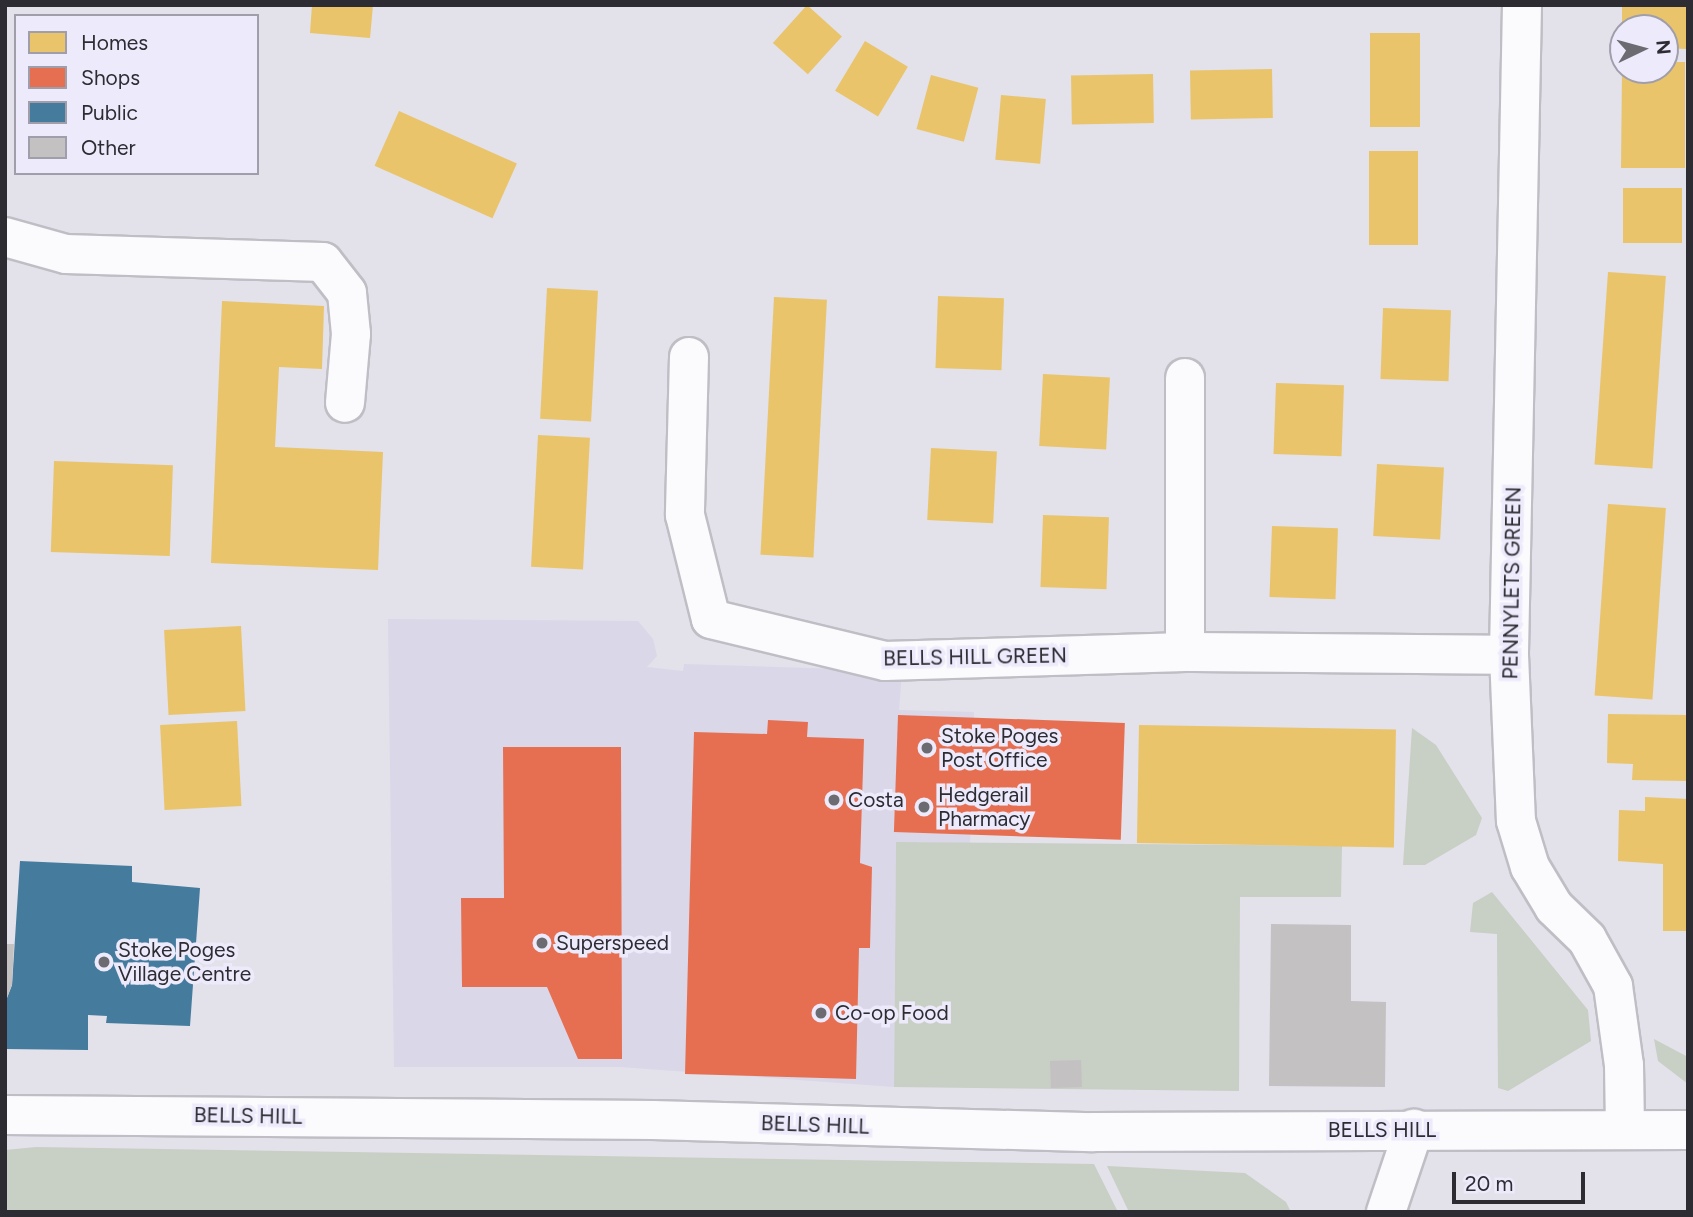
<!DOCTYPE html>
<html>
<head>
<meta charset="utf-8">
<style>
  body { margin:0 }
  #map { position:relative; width:1693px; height:1217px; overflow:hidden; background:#e3e1ea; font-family:Figtree,sans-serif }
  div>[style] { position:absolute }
  .built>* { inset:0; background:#dad7e8 }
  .green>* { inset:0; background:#c8cfc5 }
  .homes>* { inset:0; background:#e9c46a; transform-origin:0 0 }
  .shops>* { inset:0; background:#e76f51; transform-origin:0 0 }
  .public>* { inset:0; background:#457b9d }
  .building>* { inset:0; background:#c4c1c2; transform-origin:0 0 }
  .roads { filter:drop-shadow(2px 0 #c0bec5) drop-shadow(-2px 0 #c0bec5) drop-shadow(0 2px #c0bec5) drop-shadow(0 -2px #c0bec5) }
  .minor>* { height:38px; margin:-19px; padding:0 19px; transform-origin:19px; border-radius:19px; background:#fbfafc }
  .secondary>* { height:38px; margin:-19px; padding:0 19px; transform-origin:19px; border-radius:19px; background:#fbfafc }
  .dots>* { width:19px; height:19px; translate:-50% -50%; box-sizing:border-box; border:4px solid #edeafc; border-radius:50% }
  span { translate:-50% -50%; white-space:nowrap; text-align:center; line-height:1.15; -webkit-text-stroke:7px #edeafc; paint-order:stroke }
  .street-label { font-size:21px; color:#2d2c32 }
  .poi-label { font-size:21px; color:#2d2c32 }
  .left { translate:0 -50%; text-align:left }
  .frame { position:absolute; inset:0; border:7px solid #2d2c32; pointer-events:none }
  .legend { position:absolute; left:14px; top:14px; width:245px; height:161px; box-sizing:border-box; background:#edeafc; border:2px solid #a09eab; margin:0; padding:9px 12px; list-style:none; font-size:21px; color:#2d2c32 }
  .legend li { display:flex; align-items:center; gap:14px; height:35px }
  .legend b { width:35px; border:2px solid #a09eab }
  .north { position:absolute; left:1609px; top:14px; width:70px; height:70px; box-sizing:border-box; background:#edeafc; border:2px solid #a09eab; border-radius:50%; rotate:85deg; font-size:19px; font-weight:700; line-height:28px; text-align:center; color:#2d2c32 }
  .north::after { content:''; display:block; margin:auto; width:24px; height:32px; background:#6d6b72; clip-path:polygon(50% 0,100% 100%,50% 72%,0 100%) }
  .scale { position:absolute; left:1452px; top:1172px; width:133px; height:32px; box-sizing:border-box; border:4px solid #2d2c32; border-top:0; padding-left:9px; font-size:21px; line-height:24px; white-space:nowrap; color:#2d2c32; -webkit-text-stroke:5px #edeafc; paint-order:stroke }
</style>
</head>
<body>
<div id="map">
  <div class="built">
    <i style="clip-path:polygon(388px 619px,638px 621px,653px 639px,657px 656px,647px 667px,683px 671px,684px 664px,902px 671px,899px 710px,974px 712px,970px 843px,896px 842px,894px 1087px,620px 1067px,394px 1067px)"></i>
  </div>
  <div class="green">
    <i style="clip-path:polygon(1412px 728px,1436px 745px,1482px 818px,1476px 835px,1425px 865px,1403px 865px)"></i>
    <i style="clip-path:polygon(896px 842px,1342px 846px,1341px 897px,1240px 897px,1239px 1091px,894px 1087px)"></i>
    <i style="clip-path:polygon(1492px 892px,1588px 1010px,1591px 1041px,1508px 1091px,1498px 1088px,1497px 934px,1470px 932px,1473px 903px)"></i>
    <i style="clip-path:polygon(1654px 1039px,1688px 1057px,1688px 1084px,1658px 1061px)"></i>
    <i style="clip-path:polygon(36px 1147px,1094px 1164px,1118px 1212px,5px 1212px,5px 1150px)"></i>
    <i style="clip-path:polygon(1107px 1166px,1245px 1173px,1286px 1202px,1291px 1212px,1129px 1212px)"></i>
  </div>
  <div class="homes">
    <i style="clip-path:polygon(312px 5px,373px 5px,370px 38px,310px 33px)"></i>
    <i style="left:807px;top:5px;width:47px;height:51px;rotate:42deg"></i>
    <i style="clip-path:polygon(1622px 5px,1686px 5px,1686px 49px,1665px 48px,1665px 28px,1622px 28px)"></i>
    <i style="left:1370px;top:33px;width:50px;height:94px"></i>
    <i style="left:865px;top:41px;width:50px;height:58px;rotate:31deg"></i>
    <i style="clip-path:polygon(1665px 62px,1685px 62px,1685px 168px,1621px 168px,1622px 70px,1665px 70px)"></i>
    <i style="left:1272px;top:69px;width:49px;height:82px;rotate:89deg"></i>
    <i style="left:1153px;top:74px;width:49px;height:82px;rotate:89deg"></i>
    <i style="left:931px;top:75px;width:49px;height:56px;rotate:15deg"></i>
    <i style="left:1001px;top:95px;width:45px;height:65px;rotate:5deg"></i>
    <i style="left:399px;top:111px;width:129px;height:60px;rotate:24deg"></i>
    <i style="left:1369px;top:151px;width:49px;height:94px"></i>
    <i style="left:1623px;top:188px;width:59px;height:55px"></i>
    <i style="left:1608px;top:272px;width:58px;height:193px;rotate:4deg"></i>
    <i style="left:547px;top:288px;width:51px;height:131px;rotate:3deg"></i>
    <i style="left:938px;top:296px;width:66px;height:72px;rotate:2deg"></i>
    <i style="left:774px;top:297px;width:53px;height:258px;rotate:3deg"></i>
    <i style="clip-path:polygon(222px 301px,324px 306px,322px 369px,279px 367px,275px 447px,383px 452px,378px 570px,211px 563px)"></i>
    <i style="left:1383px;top:308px;width:68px;height:71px;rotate:2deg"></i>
    <i style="left:1043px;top:374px;width:67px;height:72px;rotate:3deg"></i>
    <i style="left:1276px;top:383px;width:68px;height:71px;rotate:2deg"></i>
    <i style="left:538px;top:435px;width:52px;height:132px;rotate:3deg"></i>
    <i style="left:931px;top:448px;width:66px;height:72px;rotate:3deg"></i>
    <i style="left:54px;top:461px;width:119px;height:91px;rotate:2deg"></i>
    <i style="left:1377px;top:464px;width:67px;height:72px;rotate:3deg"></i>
    <i style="left:1608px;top:504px;width:58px;height:192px;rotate:4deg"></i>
    <i style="left:1043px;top:515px;width:66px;height:72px;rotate:2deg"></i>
    <i style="left:1272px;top:526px;width:66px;height:71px;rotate:2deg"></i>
    <i style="left:241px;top:626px;width:85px;height:77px;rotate:87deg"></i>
    <i style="clip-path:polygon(1608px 714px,1687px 715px,1686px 781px,1632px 780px,1633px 764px,1607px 763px)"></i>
    <i style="left:237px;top:721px;width:85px;height:77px;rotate:87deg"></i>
    <i style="left:1139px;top:725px;width:257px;height:118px;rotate:1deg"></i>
    <i style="clip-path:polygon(1645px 797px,1688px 799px,1688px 931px,1663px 931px,1663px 864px,1618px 861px,1619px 810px,1645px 811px)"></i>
  </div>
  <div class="shops">
    <i style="left:898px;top:715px;width:227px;height:117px;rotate:2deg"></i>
    <i style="clip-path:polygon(768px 720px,808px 722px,807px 737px,864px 739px,860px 863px,872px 867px,870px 948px,859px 948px,856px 1079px,685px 1074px,694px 732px,767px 734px)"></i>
    <i style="clip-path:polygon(503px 747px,621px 747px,622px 1059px,578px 1059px,547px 987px,462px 987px,461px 898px,504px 898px)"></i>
  </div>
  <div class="public">
    <i style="clip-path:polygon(20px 861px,132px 866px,132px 882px,200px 888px,190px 1026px,106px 1023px,107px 1016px,88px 1015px,88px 1050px,5px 1049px,5px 1003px,12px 985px)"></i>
  </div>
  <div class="building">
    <i style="clip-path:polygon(1271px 924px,1351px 925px,1351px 1001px,1386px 1002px,1385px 1087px,1269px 1086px)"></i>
    <i style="clip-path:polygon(5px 944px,14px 944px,12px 985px,5px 1003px)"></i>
    <i style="left:1081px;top:1060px;width:27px;height:31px;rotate:88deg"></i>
  </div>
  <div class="roads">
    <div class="minor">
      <i style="left:1522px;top:5px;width:650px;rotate:91.15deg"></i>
      <i style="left:1509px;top:655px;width:166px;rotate:87.6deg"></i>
      <i style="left:1516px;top:821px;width:48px;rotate:73.1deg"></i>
      <i style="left:1530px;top:867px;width:47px;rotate:59deg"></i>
      <i style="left:1554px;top:907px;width:46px;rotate:44.1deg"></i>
      <i style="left:1587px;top:939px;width:54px;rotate:61deg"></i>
      <i style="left:1613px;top:986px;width:80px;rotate:82.1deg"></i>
      <i style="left:1624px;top:1065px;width:64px;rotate:89.1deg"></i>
      <i style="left:5px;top:237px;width:63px;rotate:15.6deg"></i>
      <i style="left:66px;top:254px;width:257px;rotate:1.8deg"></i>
      <i style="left:323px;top:262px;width:39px;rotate:52deg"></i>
      <i style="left:347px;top:293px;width:41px;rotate:84.4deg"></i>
      <i style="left:351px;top:334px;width:69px;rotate:95deg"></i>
      <i style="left:689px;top:357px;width:158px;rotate:91.5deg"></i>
      <i style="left:685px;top:515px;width:107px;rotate:76deg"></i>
      <i style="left:711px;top:619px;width:179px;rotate:13.6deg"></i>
      <i style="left:885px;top:661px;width:300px;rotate:-1.7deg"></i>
      <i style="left:1185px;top:652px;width:324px;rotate:0.5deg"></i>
      <i style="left:1185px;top:378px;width:274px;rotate:90deg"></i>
      <i style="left:1386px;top:1212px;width:88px;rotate:-71.4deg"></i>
    </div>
    <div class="secondary">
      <i style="left:5px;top:1115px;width:648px;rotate:0.44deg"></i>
      <i style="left:653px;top:1120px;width:440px;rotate:1.6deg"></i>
      <i style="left:1093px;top:1132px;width:595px;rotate:-0.19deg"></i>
    </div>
  </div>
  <div class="dots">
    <i style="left:927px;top:748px;background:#6d6b72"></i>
    <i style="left:834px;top:800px;background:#6d6b72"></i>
    <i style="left:924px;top:807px;background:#6d6b72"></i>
    <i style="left:542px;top:943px;background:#6d6b72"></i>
    <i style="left:104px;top:962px;background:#6d6b72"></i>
    <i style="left:821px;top:1013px;background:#6d6b72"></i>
  </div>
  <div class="street-label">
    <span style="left:1512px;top:583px;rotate:-89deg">PENNYLETS GREEN</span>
    <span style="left:975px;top:657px;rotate:-1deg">BELLS HILL GREEN</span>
    <span style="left:248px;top:1116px;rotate:1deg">BELLS HILL</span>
    <span style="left:815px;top:1125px;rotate:2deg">BELLS HILL</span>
    <span style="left:1382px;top:1130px">BELLS HILL</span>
  </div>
  <div class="poi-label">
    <span class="left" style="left:941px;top:748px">Stoke Poges<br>Post Office</span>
    <span class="left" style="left:938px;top:807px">Hedgerail<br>Pharmacy</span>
    <span class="left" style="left:848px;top:800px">Costa</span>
    <span class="left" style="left:556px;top:943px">Superspeed</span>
    <span class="left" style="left:118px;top:962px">Stoke Poges<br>Village Centre</span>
    <span class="left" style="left:835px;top:1013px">Co-op Food</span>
  </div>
  <div class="frame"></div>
  <ul class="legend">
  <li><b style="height:19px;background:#e9c46a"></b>Homes</li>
  <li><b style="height:19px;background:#e76f51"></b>Shops</li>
  <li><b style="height:19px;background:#457b9d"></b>Public</li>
  <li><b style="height:19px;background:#c4c1c2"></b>Other</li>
  </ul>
  <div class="north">N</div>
  <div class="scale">20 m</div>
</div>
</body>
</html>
